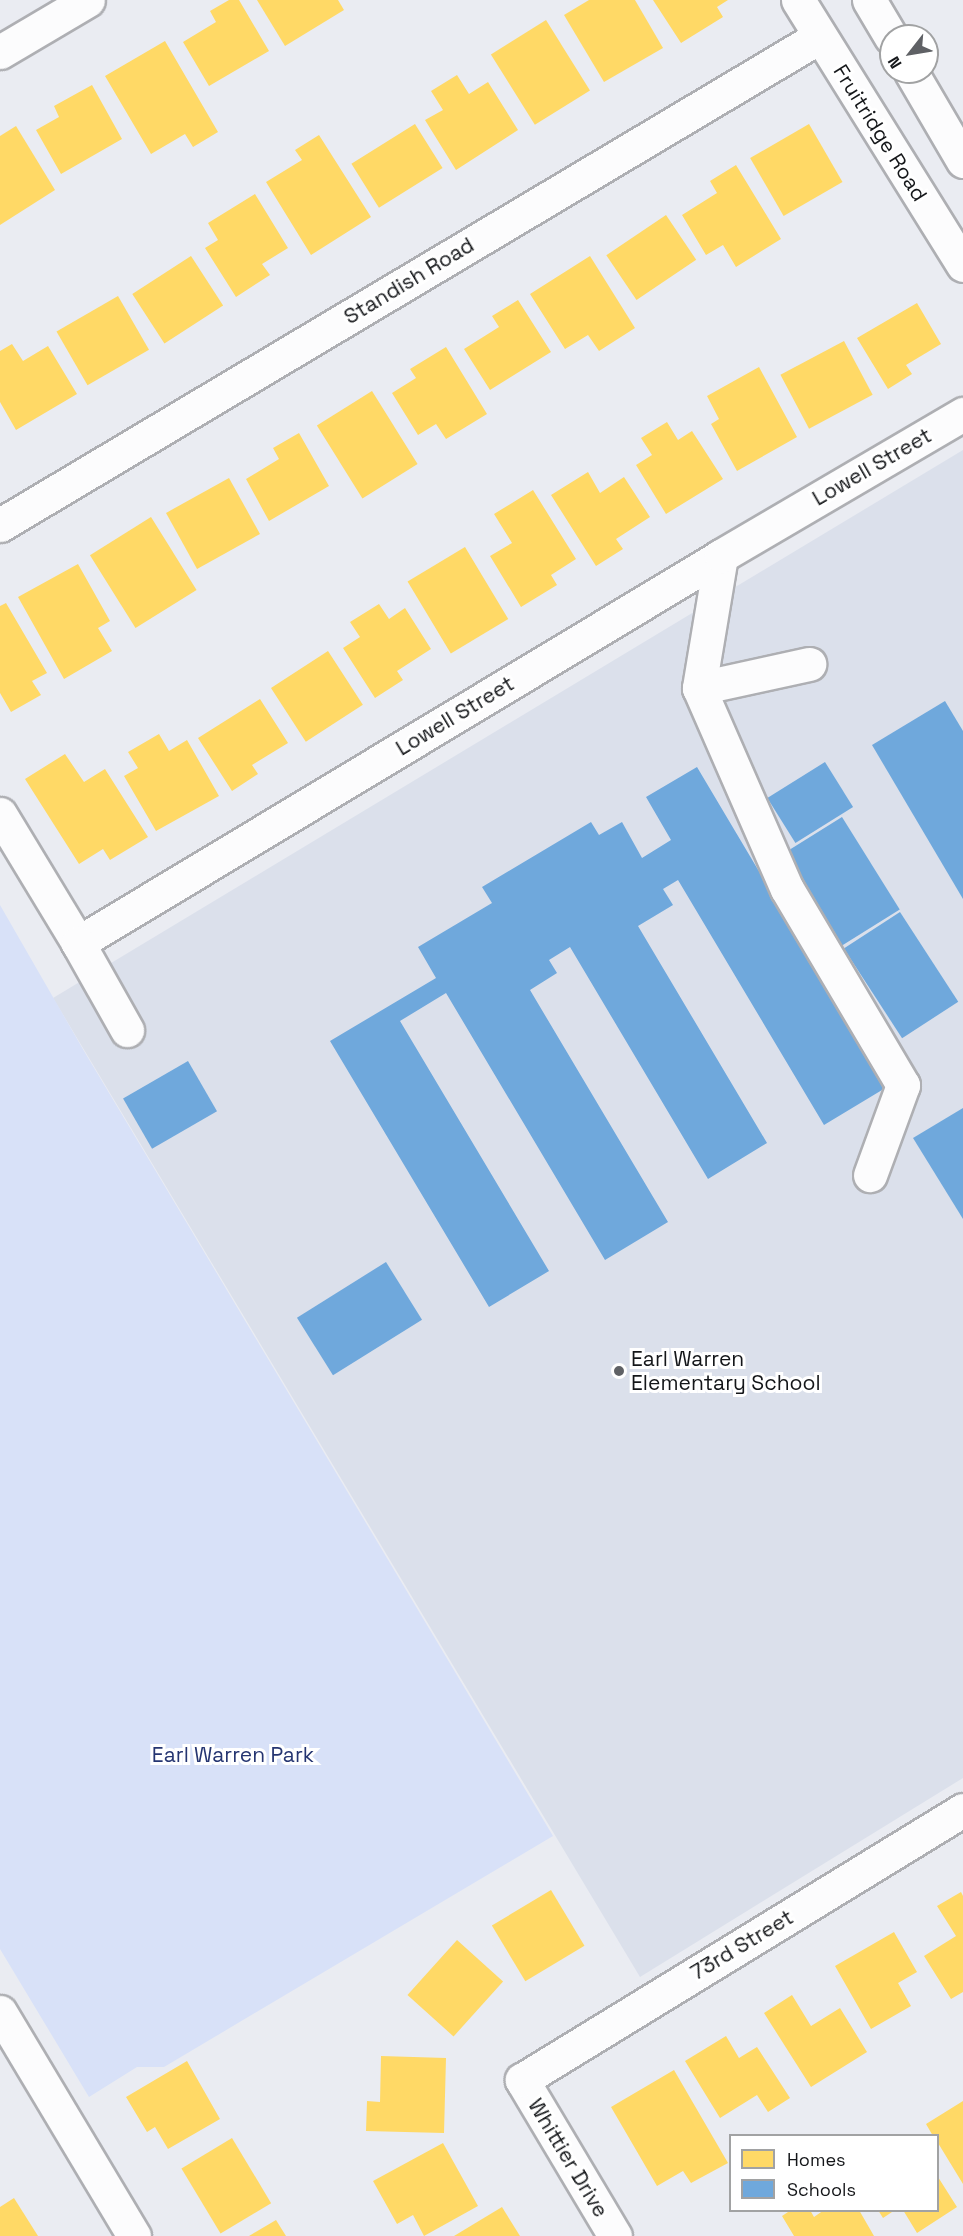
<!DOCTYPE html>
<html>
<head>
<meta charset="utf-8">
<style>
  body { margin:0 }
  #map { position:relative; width:963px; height:2236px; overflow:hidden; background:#eaecf2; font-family:"Space Grotesk",sans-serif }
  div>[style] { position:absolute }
  .built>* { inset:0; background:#dbe0eb }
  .green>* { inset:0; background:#d8e1f8 }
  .homes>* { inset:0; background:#ffd966; transform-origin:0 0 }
  .schools>* { inset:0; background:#6fa8dc; transform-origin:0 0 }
  .roads { filter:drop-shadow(2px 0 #aeafb3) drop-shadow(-2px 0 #aeafb3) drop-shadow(0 2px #aeafb3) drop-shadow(0 -2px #aeafb3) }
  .minor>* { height:33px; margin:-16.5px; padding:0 16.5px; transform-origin:16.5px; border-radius:16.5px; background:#fcfcfd }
  .major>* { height:33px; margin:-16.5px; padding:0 16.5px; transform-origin:16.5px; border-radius:16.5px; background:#fcfcfd }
  .dots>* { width:16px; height:16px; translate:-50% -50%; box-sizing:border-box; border:3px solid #fff; border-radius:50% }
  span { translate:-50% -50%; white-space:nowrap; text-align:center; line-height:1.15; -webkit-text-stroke:6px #fff; paint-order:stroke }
  .street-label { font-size:21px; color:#141619 }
  .poi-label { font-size:21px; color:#141619 }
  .left { translate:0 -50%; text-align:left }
  .park-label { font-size:21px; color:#253571 }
  .legend { position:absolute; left:729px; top:2134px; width:210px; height:78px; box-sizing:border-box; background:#fff; border:2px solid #a1a2a3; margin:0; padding:8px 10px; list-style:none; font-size:18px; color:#141619 }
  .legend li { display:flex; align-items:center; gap:12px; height:30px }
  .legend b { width:30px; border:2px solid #a1a2a3 }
  .north { position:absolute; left:879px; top:24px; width:60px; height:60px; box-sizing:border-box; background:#fff; border:2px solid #a1a2a3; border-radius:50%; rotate:239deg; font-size:16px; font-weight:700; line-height:24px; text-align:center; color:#141619 }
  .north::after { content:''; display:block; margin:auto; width:21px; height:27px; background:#5f6165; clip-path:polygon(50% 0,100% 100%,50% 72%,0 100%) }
</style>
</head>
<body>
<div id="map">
  <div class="built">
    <i style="clip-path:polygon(963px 450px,963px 1778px,640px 1977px,53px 998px)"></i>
  </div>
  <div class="green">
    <i style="clip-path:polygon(0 905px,84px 1051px,553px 1836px,164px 2067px,137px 2067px,89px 2097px,0 1949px)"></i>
  </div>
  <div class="homes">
    <i style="clip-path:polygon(229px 0,239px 0,269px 51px,209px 86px,183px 42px,216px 22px,210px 11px)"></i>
    <i style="clip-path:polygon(257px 0,338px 0,344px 10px,285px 46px)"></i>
    <i style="clip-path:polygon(589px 0,635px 0,663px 48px,604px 82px,564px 15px)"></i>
    <i style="clip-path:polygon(653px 0,728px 0,717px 7px,723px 17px,681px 43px)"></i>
    <i style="left:546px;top:20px;width:83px;height:65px;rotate:58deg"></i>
    <i style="clip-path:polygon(165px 41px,218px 132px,193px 147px,185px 134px,151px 154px,105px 76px)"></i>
    <i style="clip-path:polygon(457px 75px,469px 94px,488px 82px,518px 130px,456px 170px,425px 120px,443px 110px,431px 91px)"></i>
    <i style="clip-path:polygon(92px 85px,122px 139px,61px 174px,36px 130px,59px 117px,54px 106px)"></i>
    <i style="left:415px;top:124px;width:52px;height:75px;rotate:58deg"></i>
    <i style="left:809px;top:124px;width:67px;height:68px;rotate:60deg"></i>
    <i style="clip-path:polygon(16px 126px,55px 190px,0 225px,0 136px)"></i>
    <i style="clip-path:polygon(319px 135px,371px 217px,311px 255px,266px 182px,302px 160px,295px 150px)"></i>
    <i style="clip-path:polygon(736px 165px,781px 239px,736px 267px,723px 245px,706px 255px,682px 215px,717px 193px,710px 181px)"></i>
    <i style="clip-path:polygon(255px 194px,288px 248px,262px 264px,270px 275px,236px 297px,205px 248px,218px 240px,208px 223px)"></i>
    <i style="left:666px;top:215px;width:54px;height:72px;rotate:56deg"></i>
    <i style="left:191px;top:256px;width:59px;height:70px;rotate:57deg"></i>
    <i style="clip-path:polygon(590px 256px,635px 328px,599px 351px,588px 335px,565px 349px,530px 294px)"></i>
    <i style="left:118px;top:296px;width:62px;height:71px;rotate:60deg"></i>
    <i style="clip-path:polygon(518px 300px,551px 352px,490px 390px,464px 349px,499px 327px,492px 316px)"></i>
    <i style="clip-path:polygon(917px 303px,941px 344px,906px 365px,912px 374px,888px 389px,857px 338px)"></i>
    <i style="left:844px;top:341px;width:61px;height:72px;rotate:62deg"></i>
    <i style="clip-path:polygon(12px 344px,23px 361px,48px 346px,77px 394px,16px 430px,0 402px,0 351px)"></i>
    <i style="clip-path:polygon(446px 347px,487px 414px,446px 439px,436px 424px,418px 435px,392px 393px,416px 378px,410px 369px)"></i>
    <i style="clip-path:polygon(759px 367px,797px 437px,737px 471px,711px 424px,719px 419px,707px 396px)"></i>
    <i style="left:372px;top:391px;width:86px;height:65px;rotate:58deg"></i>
    <i style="clip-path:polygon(667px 422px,678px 440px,692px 431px,723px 479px,666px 514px,636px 465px,652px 455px,641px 438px)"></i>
    <i style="clip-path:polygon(299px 433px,329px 486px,269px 521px,246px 479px,279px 459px,273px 448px)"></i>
    <i style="clip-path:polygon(588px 472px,600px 493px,624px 477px,650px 517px,616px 539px,623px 549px,596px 566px,551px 495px)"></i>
    <i style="left:229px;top:478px;width:64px;height:72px;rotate:61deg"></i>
    <i style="clip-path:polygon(533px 490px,576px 559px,551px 575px,557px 585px,521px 607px,490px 556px,512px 543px,494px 514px)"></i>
    <i style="left:151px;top:517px;width:86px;height:72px;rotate:58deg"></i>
    <i style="left:465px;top:547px;width:84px;height:67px;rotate:59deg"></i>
    <i style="clip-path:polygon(78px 564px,110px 621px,98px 628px,112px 651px,64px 679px,18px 597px)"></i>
    <i style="clip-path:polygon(6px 603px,47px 673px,32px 681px,41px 695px,11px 712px,0 693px,0 606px)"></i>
    <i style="clip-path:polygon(379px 604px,389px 619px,405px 608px,431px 649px,397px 671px,403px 680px,375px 698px,343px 648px,360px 637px,350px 622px)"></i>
    <i style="left:328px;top:651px;width:64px;height:68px;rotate:57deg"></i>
    <i style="clip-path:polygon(260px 699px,288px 743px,252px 765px,258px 774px,232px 791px,198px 738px)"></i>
    <i style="clip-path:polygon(159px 734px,169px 751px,187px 740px,219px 796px,156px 831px,124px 776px,138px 768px,128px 752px)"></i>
    <i style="clip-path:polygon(65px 754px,84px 782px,105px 769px,148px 837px,110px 860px,103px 849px,79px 864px,25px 779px)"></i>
    <i style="left:551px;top:1890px;width:65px;height:69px;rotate:59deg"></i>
    <i style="clip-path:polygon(961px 1892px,963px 1896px,963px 1992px,951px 1999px,924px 1956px,956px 1936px,937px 1906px)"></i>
    <i style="clip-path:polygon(894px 1932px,917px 1972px,898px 1983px,911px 2006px,871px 2029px,835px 1966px)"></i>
    <i style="left:457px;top:1940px;width:62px;height:74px;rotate:42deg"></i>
    <i style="clip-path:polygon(792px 1995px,811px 2026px,840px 2008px,867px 2052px,811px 2087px,764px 2013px)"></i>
    <i style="clip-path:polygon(726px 2036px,739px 2058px,757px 2047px,790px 2098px,768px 2112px,757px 2095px,720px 2118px,685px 2061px)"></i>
    <i style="clip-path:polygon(381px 2056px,446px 2058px,444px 2133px,366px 2131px,367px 2101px,380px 2102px)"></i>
    <i style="clip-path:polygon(187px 2061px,220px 2119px,168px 2149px,155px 2127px,147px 2132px,126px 2097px)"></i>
    <i style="clip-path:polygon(674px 2070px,728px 2163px,691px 2183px,683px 2171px,657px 2186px,611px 2107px)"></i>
    <i style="clip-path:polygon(963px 2101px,963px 2184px,938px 2143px,938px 2136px,933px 2136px,926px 2124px)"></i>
    <i style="left:232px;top:2138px;width:76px;height:59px;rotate:59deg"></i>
    <i style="clip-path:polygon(443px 2143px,478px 2206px,424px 2236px,413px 2215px,397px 2224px,373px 2181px)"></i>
    <i style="clip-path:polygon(938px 2177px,957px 2207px,917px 2233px,903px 2210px,938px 2210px)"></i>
    <i style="clip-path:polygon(14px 2198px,38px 2236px,0 2236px,0 2207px)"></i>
    <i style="clip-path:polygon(502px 2207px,520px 2236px,454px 2236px)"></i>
    <i style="clip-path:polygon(791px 2210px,810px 2210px,814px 2217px,824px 2210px,859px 2210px,874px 2236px,794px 2236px,782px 2216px)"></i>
    <i style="clip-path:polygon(878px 2210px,895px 2210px,883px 2218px)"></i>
    <i style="clip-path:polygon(276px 2220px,286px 2236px,249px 2236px)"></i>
  </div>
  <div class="schools">
    <i style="clip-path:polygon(945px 701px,963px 731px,963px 899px,872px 745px)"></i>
    <i style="left:825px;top:762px;width:53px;height:68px;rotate:58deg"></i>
    <i style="clip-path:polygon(697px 767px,887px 1087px,824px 1125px,678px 880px,663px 889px,673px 905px,638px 926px,767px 1143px,708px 1179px,570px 947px,549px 960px,557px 973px,530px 990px,668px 1222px,605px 1260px,446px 993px,400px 1021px,549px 1271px,489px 1307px,330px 1041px,436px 978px,418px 947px,492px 903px,482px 887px,591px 822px,599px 835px,622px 822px,642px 858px,671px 840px,646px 797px)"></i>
    <i style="left:842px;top:817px;width:109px;height:68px;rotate:58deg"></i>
    <i style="left:900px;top:912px;width:107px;height:67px;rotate:57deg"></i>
    <i style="left:188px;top:1061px;width:58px;height:75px;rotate:60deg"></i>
    <i style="clip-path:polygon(963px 1108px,963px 1219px,913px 1138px)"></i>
    <i style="left:386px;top:1262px;width:68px;height:105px;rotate:58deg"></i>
  </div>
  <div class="roads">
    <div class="minor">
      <i style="left:0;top:52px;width:102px;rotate:-30.6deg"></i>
      <i style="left:0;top:525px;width:953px;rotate:-30.79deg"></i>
      <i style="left:721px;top:556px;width:134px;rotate:99.5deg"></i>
      <i style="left:699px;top:688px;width:219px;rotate:66.4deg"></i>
      <i style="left:787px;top:889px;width:228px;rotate:59.4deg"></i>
      <i style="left:903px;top:1085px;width:96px;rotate:110.1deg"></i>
      <i style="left:699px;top:688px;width:113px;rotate:-12.3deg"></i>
      <i style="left:0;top:814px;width:151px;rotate:58.8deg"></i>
      <i style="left:78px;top:943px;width:750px;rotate:-31.04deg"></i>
      <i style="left:721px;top:556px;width:281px;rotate:-30.4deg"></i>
      <i style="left:78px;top:943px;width:100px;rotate:60.6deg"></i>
      <i style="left:0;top:2012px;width:261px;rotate:59.1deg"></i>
      <i style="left:615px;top:2236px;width:182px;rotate:-120.8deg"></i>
      <i style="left:522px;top:2080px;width:517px;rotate:-31.48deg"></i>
    </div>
    <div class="major">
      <i style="left:798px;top:0;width:312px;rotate:58.1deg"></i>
      <i style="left:869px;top:0;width:43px;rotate:59.3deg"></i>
      <i style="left:911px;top:72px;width:103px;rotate:59.7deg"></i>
    </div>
  </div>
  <div class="dots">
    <i style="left:619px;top:1371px;background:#5f6165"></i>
  </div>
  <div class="street-label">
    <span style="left:880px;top:133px;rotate:58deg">Fruitridge Road</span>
    <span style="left:409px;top:281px;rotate:-31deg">Standish Road</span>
    <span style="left:872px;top:467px;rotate:-30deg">Lowell Street</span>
    <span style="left:455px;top:716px;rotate:-31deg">Lowell Street</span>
    <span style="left:742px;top:1945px;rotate:-31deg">73rd Street</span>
    <span style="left:568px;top:2158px;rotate:59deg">Whittier Drive</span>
  </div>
  <div class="poi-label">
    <span class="left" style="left:631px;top:1371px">Earl Warren<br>Elementary School</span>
  </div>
  <div class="park-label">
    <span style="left:233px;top:1755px">Earl Warren Park</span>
  </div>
  <ul class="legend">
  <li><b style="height:16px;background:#ffd966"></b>Homes</li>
  <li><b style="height:16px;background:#6fa8dc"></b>Schools</li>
  </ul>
  <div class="north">N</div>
</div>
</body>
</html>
